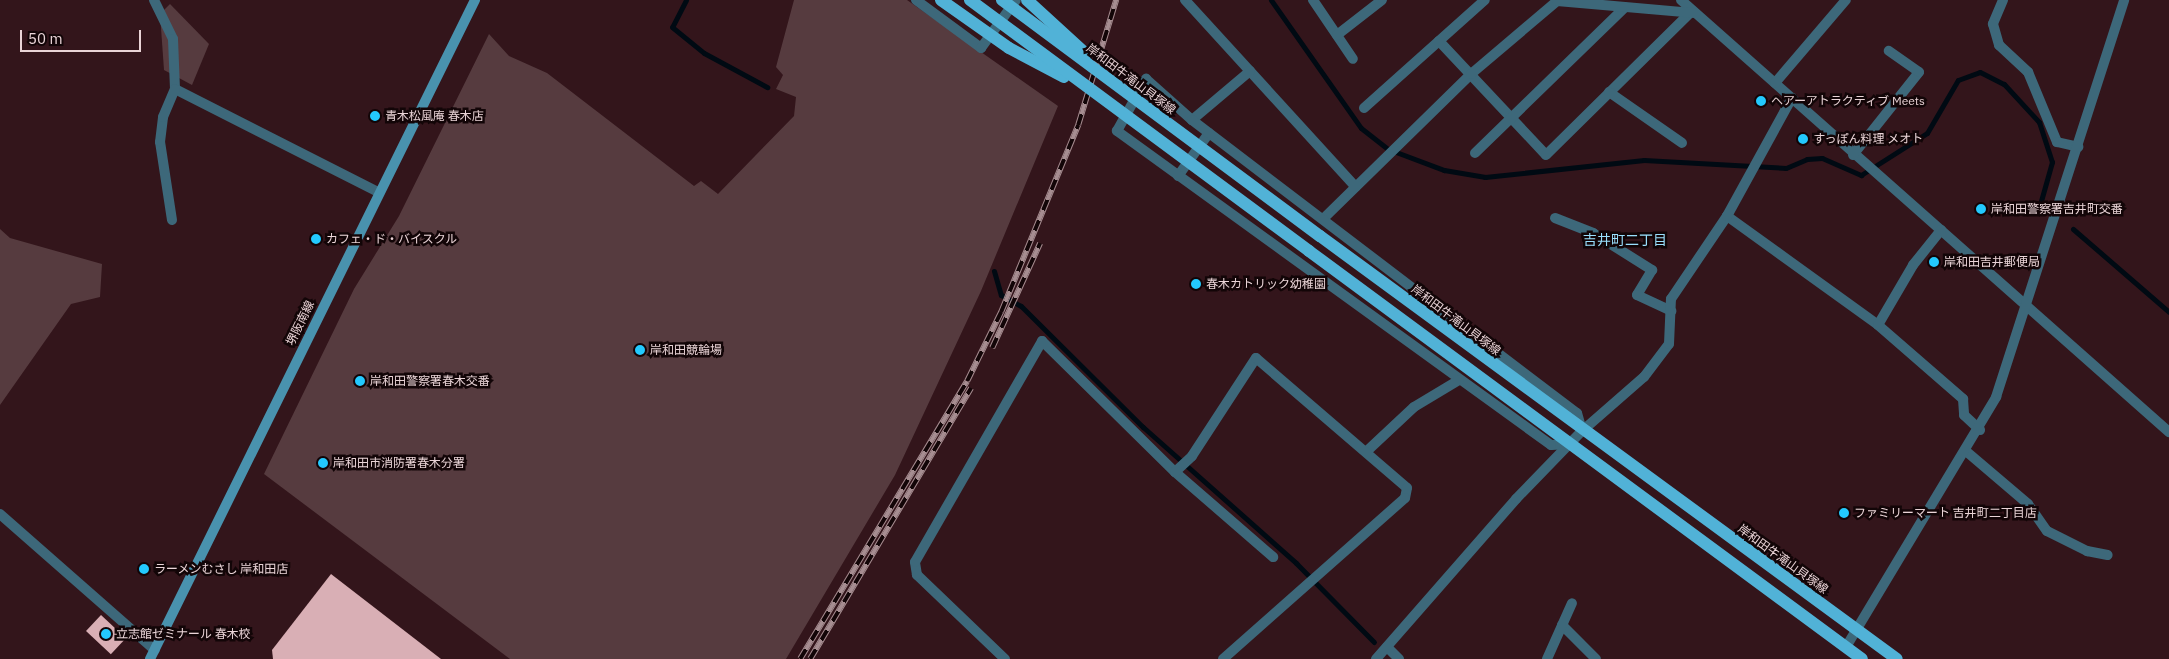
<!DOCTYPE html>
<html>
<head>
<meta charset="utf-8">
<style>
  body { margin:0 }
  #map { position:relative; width:2169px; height:659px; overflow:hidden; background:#33151b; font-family:"IBM Plex Sans","Noto Sans JP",sans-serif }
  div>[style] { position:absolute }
  .green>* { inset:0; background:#563b3f }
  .stream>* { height:5px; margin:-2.5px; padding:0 2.5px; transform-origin:2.5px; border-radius:2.5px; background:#000a13 }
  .building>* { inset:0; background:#d9afb5; transform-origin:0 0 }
  .minor>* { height:10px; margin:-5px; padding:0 5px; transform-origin:5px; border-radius:5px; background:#3d687a }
  .tertiary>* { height:10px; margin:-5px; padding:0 5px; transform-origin:5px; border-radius:5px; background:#3d687a }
  .secondary>* { height:10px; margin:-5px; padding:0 5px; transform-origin:5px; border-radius:5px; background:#4992ae }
  .primary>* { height:12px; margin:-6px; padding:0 6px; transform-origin:6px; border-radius:6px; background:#51b2d7 }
  .rail>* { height:5.5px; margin-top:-2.75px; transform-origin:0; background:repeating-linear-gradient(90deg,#120507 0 11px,#a68d91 0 22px); box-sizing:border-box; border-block:1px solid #a68d91 }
  .primary-bridge>* { height:12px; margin:-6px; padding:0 6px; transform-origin:6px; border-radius:6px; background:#51b2d7 }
  .dots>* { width:14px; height:14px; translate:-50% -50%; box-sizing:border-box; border:2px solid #120507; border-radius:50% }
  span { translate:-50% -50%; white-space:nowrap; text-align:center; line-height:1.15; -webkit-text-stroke:5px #120507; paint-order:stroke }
  .street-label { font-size:12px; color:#ead4d7 }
  .poi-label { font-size:12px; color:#ead4d7 }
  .left { translate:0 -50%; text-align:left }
  .neighbourhood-label { font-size:14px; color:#9adffd }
  .scale { position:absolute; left:20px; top:30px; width:121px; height:22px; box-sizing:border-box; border:2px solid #ead4d7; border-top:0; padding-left:6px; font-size:15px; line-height:18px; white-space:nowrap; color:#ead4d7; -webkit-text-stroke:4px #120507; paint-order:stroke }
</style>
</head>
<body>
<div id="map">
  <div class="green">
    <i style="clip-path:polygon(794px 0,907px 0,1058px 106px,981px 291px,895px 475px,786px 659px,510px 659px,264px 474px,354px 289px,399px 216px,489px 34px,509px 56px,547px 73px,694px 186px,701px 181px,718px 194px,794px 116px,796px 97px,776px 89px,783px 75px,776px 67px)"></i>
    <i style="clip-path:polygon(170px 4px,209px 44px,192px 85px,164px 70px,160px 14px)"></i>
    <i style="clip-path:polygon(0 229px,10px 238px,102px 264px,100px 297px,71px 304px,0 405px)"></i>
  </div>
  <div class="stream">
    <i style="left:686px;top:0;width:30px;rotate:117deg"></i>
    <i style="left:672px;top:27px;width:41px;rotate:39.1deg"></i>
    <i style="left:704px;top:53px;width:72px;rotate:28.4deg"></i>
    <i style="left:1271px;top:0;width:156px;rotate:54.9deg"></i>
    <i style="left:1361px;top:128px;width:34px;rotate:38deg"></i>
    <i style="left:1388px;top:149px;width:60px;rotate:20.6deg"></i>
    <i style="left:1444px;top:170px;width:42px;rotate:9.7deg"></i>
    <i style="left:1485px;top:177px;width:160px;rotate:-6.1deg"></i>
    <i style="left:1644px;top:160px;width:142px;rotate:3.2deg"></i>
    <i style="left:1786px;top:168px;width:23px;rotate:-23deg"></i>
    <i style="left:1807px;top:159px;width:15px;rotate:-4deg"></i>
    <i style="left:1822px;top:158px;width:43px;rotate:23.6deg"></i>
    <i style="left:1861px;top:175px;width:78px;rotate:-32.5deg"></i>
    <i style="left:1927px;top:133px;width:61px;rotate:-59.7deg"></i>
    <i style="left:1958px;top:80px;width:23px;rotate:-20deg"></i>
    <i style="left:1980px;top:72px;width:27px;rotate:27deg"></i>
    <i style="left:2004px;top:84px;width:52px;rotate:47.4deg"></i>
    <i style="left:2039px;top:122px;width:42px;rotate:72deg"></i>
    <i style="left:2052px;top:162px;width:41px;rotate:105.8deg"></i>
    <i style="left:2073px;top:229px;width:127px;rotate:40.8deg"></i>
    <i style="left:994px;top:271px;width:25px;rotate:74deg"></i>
    <i style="left:1001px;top:295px;width:23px;rotate:29deg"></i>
    <i style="left:1021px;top:306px;width:172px;rotate:44.8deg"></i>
    <i style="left:1143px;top:427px;width:205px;rotate:41.6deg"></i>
    <i style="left:1296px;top:563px;width:111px;rotate:45.4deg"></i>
  </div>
  <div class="building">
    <i style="clip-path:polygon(331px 574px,441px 659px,273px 659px,272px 650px)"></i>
    <i style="left:101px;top:615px;width:34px;height:22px;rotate:43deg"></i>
  </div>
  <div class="minor">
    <i style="left:154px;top:0;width:43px;rotate:64deg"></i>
    <i style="left:173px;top:39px;width:50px;rotate:87.7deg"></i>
    <i style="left:175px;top:89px;width:228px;rotate:26.9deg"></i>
    <i style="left:916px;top:0;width:81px;rotate:36.4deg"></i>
    <i style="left:981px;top:48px;width:59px;rotate:-53.9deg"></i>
    <i style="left:1185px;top:0;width:253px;rotate:47.6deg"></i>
    <i style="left:1313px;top:0;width:71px;rotate:55.9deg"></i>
    <i style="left:1681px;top:0;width:652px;rotate:41.52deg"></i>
    <i style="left:2003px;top:0;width:26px;rotate:113deg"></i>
    <i style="left:1993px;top:24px;width:22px;rotate:74deg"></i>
    <i style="left:1999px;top:45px;width:40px;rotate:43deg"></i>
    <i style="left:2028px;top:72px;width:76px;rotate:67.5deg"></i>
    <i style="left:2057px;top:142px;width:22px;rotate:13deg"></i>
    <i style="left:1337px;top:35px;width:57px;rotate:-37.9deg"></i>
    <i style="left:1439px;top:41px;width:156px;rotate:46.8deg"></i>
    <i style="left:1546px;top:155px;width:202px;rotate:-44.6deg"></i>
    <i style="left:1775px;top:83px;width:109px;rotate:-49.5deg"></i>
    <i style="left:1609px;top:92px;width:89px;rotate:34.9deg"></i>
    <i style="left:1364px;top:108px;width:162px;rotate:-41.8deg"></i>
    <i style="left:1192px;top:120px;width:76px;rotate:-40.2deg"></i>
    <i style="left:1475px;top:153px;width:209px;rotate:-44.2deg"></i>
    <i style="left:1853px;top:155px;width:106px;rotate:-51.5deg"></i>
    <i style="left:1919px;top:72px;width:37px;rotate:-145deg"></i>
    <i style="left:1178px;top:176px;width:53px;rotate:-54.2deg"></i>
    <i style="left:1727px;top:216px;width:186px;rotate:35.8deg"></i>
    <i style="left:1878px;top:325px;width:113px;rotate:41deg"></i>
    <i style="left:1963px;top:399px;width:16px;rotate:86deg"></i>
    <i style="left:1964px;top:415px;width:22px;rotate:43deg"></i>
    <i style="left:1555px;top:218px;width:41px;rotate:21.5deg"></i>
    <i style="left:1593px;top:233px;width:70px;rotate:32.1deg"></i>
    <i style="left:1652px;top:270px;width:29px;rotate:121deg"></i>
    <i style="left:1637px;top:295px;width:38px;rotate:25deg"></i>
    <i style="left:1323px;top:219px;width:207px;rotate:-44.4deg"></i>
    <i style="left:1471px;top:74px;width:113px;rotate:-40.3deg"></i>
    <i style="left:1557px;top:1px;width:139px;rotate:5deg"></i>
    <i style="left:172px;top:220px;width:79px;rotate:-98.7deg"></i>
    <i style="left:160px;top:142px;width:25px;rotate:-83deg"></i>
    <i style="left:163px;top:117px;width:30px;rotate:-67deg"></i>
    <i style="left:1878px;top:325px;width:69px;rotate:-59.7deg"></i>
    <i style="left:1913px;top:265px;width:45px;rotate:-51.3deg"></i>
    <i style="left:1571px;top:444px;width:20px;rotate:177deg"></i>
    <i style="left:1551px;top:445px;width:536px;rotate:-144.11deg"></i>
    <i style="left:1117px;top:131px;width:60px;rotate:-60.9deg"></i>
    <i style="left:1146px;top:79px;width:62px;rotate:41.7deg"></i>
    <i style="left:1192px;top:120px;width:484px;rotate:37.3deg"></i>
    <i style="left:1577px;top:413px;width:19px;rotate:74deg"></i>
    <i style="left:1367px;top:451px;width:64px;rotate:-43.1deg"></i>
    <i style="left:1414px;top:407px;width:52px;rotate:-31deg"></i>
    <i style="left:1967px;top:452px;width:80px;rotate:40.4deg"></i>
    <i style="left:2028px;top:504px;width:33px;rotate:55deg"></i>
    <i style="left:2047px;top:531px;width:45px;rotate:26.6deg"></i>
    <i style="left:2087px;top:551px;width:21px;rotate:11deg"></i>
    <i style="left:1175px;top:472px;width:130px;rotate:40.9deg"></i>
    <i style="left:0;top:514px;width:206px;rotate:41.3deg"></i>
    <i style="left:1562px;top:625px;width:48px;rotate:45deg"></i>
    <i style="left:1387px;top:647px;width:17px;rotate:45deg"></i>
    <i style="left:1005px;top:659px;width:122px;rotate:-136.3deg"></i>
    <i style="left:917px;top:575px;width:13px;rotate:-99deg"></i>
    <i style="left:915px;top:562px;width:255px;rotate:-60.1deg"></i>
    <i style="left:1042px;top:341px;width:187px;rotate:44.6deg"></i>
    <i style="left:1175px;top:472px;width:23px;rotate:-43deg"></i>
    <i style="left:1192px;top:456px;width:117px;rotate:-56.9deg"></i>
    <i style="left:1256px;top:358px;width:199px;rotate:40.7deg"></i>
    <i style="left:1407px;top:488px;width:10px;rotate:101deg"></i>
    <i style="left:1405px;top:498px;width:243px;rotate:138.5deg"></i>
    <i style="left:1376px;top:659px;width:213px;rotate:-48.8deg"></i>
    <i style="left:1516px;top:499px;width:95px;rotate:-45.9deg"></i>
    <i style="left:1582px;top:431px;width:82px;rotate:-41.1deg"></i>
    <i style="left:1644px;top:377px;width:41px;rotate:-52.9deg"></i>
    <i style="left:1669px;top:344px;width:45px;rotate:-87.5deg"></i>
    <i style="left:1671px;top:299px;width:100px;rotate:-56deg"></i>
    <i style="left:1727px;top:216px;width:135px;rotate:-61.2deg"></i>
    <i style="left:1547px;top:659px;width:61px;rotate:-65.9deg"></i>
  </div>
  <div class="tertiary">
    <i style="left:1846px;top:647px;width:292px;rotate:-59deg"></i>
    <i style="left:1996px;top:397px;width:417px;rotate:-72.1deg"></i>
  </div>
  <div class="secondary">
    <i style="left:150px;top:659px;width:735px;rotate:-63.75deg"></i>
  </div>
  <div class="primary">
    <i style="left:1320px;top:236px;width:715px;rotate:36.25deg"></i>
    <i style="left:1309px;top:251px;width:687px;rotate:36.42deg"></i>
  </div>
  <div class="rail">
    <i style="left:992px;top:348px;width:115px;rotate:-65.4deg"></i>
    <i style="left:800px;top:659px;width:324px;rotate:-59deg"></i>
    <i style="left:967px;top:381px;width:77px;rotate:-63.8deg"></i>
    <i style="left:1001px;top:312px;width:202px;rotate:-67.6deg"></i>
    <i style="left:1078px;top:125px;width:131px;rotate:-73.1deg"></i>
    <i style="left:810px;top:659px;width:315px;rotate:-59.3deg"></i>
  </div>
  <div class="primary-bridge">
    <i style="left:941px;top:0;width:83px;rotate:35.2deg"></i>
    <i style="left:1009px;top:48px;width:62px;rotate:27.8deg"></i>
    <i style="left:970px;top:0;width:422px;rotate:36.5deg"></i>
    <i style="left:1002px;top:0;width:396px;rotate:36.6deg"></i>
    <i style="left:1027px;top:0;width:80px;rotate:42.5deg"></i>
  </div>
  <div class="dots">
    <i style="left:1761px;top:101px;background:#23c9fe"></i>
    <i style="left:375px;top:116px;background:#23c9fe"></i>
    <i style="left:1803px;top:139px;background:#23c9fe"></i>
    <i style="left:1981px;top:209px;background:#23c9fe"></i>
    <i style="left:316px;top:239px;background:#23c9fe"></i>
    <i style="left:1934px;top:262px;background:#23c9fe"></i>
    <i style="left:1196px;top:284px;background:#23c9fe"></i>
    <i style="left:640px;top:350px;background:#23c9fe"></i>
    <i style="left:360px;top:381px;background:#23c9fe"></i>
    <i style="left:323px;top:463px;background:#23c9fe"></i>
    <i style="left:1844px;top:513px;background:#23c9fe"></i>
    <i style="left:144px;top:569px;background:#23c9fe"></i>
    <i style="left:106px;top:634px;background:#23c9fe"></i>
  </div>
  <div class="street-label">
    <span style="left:1131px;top:79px;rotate:37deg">岸和田牛滝山貝塚線</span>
    <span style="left:1456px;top:320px;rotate:37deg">岸和田牛滝山貝塚線</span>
    <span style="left:300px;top:323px;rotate:-64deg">堺阪南線</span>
    <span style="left:1783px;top:559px;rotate:36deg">岸和田牛滝山貝塚線</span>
  </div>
  <div class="poi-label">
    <span class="left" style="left:1771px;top:101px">ヘアーアトラクティブ Meets</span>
    <span class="left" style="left:385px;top:116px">青木松風庵 春木店</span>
    <span class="left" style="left:1813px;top:139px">すっぽん料理 メオト</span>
    <span class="left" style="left:1991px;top:209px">岸和田警察署吉井町交番</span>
    <span class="left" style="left:326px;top:239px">カフェ・ド・バイスクル</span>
    <span class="left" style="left:1944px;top:262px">岸和田吉井郵便局</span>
    <span class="left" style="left:1206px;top:284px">春木カトリック幼稚園</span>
    <span class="left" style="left:650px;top:350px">岸和田競輪場</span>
    <span class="left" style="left:370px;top:381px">岸和田警察署春木交番</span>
    <span class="left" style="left:333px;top:463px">岸和田市消防署春木分署</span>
    <span class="left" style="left:1854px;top:513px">ファミリーマート 吉井町二丁目店</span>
    <span class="left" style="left:154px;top:569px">ラーメンむさし 岸和田店</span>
    <span class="left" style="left:116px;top:634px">立志館ゼミナール 春木校</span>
  </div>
  <div class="neighbourhood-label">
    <span style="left:1625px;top:240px">吉井町二丁目</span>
  </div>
  <div class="scale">50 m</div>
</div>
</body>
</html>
